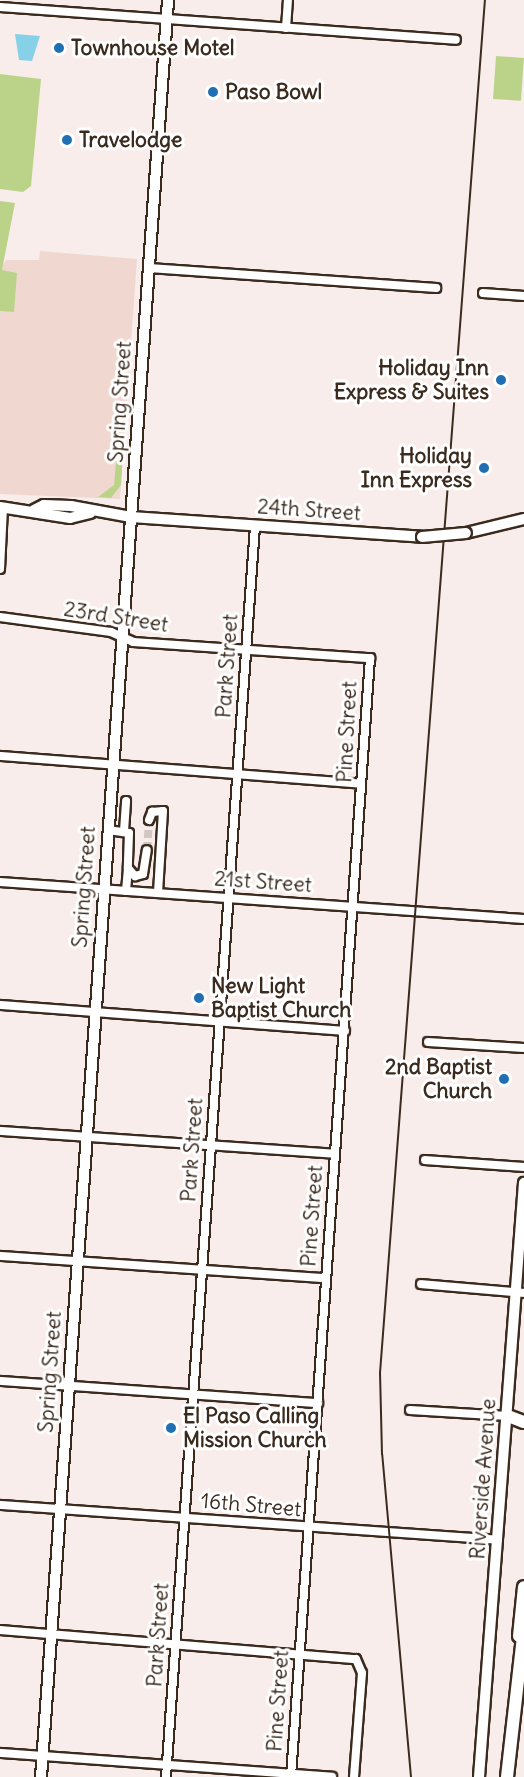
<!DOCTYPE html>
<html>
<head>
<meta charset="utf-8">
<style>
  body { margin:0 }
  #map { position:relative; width:524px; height:1777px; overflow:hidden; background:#f8edea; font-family:Delius,sans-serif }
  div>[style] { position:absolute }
  .built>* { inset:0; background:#f0d8d0 }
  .green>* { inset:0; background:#bbd389; transform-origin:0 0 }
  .water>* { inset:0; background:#87d1e8 }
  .minor-tunnel>* { height:8px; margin-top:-4px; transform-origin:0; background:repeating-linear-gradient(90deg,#d2c6c1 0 8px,transparent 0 12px) }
  .roads { filter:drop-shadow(2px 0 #3b2a1e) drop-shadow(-2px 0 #3b2a1e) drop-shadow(0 2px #3b2a1e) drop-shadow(0 -2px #3b2a1e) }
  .minor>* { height:8px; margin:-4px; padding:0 4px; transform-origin:4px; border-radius:4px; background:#fff }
  .major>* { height:10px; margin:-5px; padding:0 5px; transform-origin:5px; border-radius:5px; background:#fff }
  .highway>* { height:12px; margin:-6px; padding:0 6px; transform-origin:6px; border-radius:6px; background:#fff }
  .rail>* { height:2px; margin:-1px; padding:0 1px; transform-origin:1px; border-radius:1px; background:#3b2a1e }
  .bridges { filter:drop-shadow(2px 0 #3b2a1e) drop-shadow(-2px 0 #3b2a1e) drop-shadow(0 2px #3b2a1e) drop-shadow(0 -2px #3b2a1e) }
  .major-bridge>* { height:10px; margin:-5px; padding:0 5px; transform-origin:5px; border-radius:5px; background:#fff }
  .dots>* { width:16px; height:16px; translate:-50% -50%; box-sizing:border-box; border:3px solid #fff; border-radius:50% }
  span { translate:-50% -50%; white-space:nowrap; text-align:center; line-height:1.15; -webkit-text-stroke:6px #fff; paint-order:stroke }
  .poi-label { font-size:21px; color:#3b2a1e; font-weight:700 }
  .left { translate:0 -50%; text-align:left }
  .right { translate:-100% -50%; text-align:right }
  .street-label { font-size:21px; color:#3b2a1e }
</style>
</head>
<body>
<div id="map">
  <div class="built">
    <i style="clip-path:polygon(40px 251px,137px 259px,120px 499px,0 494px,0 270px,6px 260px,39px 260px)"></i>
  </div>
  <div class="green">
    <i style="left:496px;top:56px;width:28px;height:43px;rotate:4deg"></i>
    <i style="clip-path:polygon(0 74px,41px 79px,31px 186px,23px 192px,0 189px)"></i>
    <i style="clip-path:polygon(0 201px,15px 203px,2px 270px,17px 273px,14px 312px,0 311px)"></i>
    <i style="clip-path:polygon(117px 451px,123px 452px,121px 485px,111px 498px,98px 497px,114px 485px)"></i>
  </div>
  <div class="water">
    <i style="clip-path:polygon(15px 34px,40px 36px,32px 61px,19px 60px)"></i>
  </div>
  <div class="minor-tunnel">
    <i style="left:147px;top:850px;width:30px;rotate:-86deg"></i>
  </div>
  <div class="roads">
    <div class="minor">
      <i style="left:0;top:7px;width:457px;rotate:4.1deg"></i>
      <i style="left:286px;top:28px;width:28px;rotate:-86deg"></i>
      <i style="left:149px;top:268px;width:288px;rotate:4deg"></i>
      <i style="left:483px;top:293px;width:41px;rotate:4.2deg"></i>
      <i style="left:0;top:569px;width:62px;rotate:-87.2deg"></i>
      <i style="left:0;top:617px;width:112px;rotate:7.7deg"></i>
      <i style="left:111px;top:632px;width:24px;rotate:24deg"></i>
      <i style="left:133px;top:642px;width:238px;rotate:3.9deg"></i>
      <i style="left:370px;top:658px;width:1122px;rotate:94.04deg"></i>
      <i style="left:0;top:756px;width:362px;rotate:4.4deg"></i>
      <i style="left:149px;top:820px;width:9px;rotate:-69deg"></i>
      <i style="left:152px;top:812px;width:11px;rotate:-5deg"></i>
      <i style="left:163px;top:811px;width:82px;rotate:93.5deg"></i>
      <i style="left:108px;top:830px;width:21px;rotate:8deg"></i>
      <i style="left:129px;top:833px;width:35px;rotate:92deg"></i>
      <i style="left:128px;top:868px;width:11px;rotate:49deg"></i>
      <i style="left:135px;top:876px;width:8px;rotate:-14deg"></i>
      <i style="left:143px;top:874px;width:24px;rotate:-81deg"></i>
      <i style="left:124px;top:831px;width:30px;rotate:-86deg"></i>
      <i style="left:0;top:882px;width:525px;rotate:4.04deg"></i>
      <i style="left:126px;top:891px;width:23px;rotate:-85deg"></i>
      <i style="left:0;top:1005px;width:346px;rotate:4.3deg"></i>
      <i style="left:428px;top:1042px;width:96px;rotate:3.6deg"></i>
      <i style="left:0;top:1131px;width:335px;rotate:3.9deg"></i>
      <i style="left:425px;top:1160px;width:99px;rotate:4deg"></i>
      <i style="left:0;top:1256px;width:326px;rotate:3.9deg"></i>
      <i style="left:421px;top:1284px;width:103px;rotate:5deg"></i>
      <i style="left:0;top:1381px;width:319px;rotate:4deg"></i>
      <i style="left:410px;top:1410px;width:98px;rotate:3.5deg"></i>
      <i style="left:0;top:1505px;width:499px;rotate:4deg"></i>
      <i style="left:0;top:1630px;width:357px;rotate:4.7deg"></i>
      <i style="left:356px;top:1659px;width:15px;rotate:67deg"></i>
      <i style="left:362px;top:1673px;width:104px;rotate:94.4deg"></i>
      <i style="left:0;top:1753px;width:333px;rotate:4.1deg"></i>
      <i style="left:166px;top:1777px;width:1254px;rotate:-85.93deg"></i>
    </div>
    <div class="major">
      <i style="left:0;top:507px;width:71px;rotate:8.9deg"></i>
      <i style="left:70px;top:518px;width:21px;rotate:-14deg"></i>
      <i style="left:34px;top:510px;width:11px;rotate:-27deg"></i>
      <i style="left:44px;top:505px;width:27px;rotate:2deg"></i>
      <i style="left:71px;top:506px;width:61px;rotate:10.4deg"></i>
      <i style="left:131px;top:517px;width:292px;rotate:3.9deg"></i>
      <i style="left:466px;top:533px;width:60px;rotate:-13.6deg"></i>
      <i style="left:41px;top:1777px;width:1782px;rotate:-85.91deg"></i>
      <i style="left:479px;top:1777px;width:596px;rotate:-85.67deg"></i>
    </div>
    <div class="highway">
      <i style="left:508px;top:1416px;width:17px;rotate:21deg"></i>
      <i style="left:519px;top:1636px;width:49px;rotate:-84.2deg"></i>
      <i style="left:507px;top:1777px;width:150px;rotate:-83.5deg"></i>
    </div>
  </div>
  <div class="rail">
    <i style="left:411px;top:1777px;width:324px;rotate:-95.1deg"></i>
    <i style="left:382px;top:1454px;width:81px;rotate:-91.4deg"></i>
    <i style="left:380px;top:1373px;width:1377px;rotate:-85.63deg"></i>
  </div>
  <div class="bridges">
    <div class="major-bridge">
      <i style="left:422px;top:537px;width:44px;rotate:-5.2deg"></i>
    </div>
  </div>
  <div class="dots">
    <i style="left:59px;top:48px;background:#1f6fb2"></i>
    <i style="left:213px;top:92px;background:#1f6fb2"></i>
    <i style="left:67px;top:140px;background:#1f6fb2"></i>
    <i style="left:501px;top:380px;background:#1f6fb2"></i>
    <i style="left:484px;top:468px;background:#1f6fb2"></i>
    <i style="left:199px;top:998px;background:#1f6fb2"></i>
    <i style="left:504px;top:1079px;background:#1f6fb2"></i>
    <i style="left:171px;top:1428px;background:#1f6fb2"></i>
  </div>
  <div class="poi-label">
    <span class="left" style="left:71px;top:48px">Townhouse Motel</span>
    <span class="left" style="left:225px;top:92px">Paso Bowl</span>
    <span class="left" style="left:79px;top:140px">Travelodge</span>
    <span class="right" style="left:489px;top:380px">Holiday Inn<br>Express &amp; Suites</span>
    <span class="right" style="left:472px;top:468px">Holiday<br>Inn Express</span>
    <span class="left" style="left:211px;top:998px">New Light<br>Baptist Church</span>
    <span class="right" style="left:492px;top:1079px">2nd Baptist<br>Church</span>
    <span class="left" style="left:183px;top:1428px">El Paso Calling<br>Mission Church</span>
  </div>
  <div class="street-label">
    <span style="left:120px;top:402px;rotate:-86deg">Spring Street</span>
    <span style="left:309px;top:510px;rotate:4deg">24th Street</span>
    <span style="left:116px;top:617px;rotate:9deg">23rd Street</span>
    <span style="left:227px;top:666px;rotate:-86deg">Park Street</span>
    <span style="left:347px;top:732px;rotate:-87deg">Pine Street</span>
    <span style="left:263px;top:882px;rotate:4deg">21st Street</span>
    <span style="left:84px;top:887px;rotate:-86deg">Spring Street</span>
    <span style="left:192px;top:1150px;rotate:-86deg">Park Street</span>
    <span style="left:312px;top:1216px;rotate:-86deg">Pine Street</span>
    <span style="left:50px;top:1372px;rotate:-86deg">Spring Street</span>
    <span style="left:483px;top:1479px;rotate:-86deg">Riverside Avenue</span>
    <span style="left:251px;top:1505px;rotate:5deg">16th Street</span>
    <span style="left:158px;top:1635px;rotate:-86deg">Park Street</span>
    <span style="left:278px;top:1701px;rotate:-86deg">Pine Street</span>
  </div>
</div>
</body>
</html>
